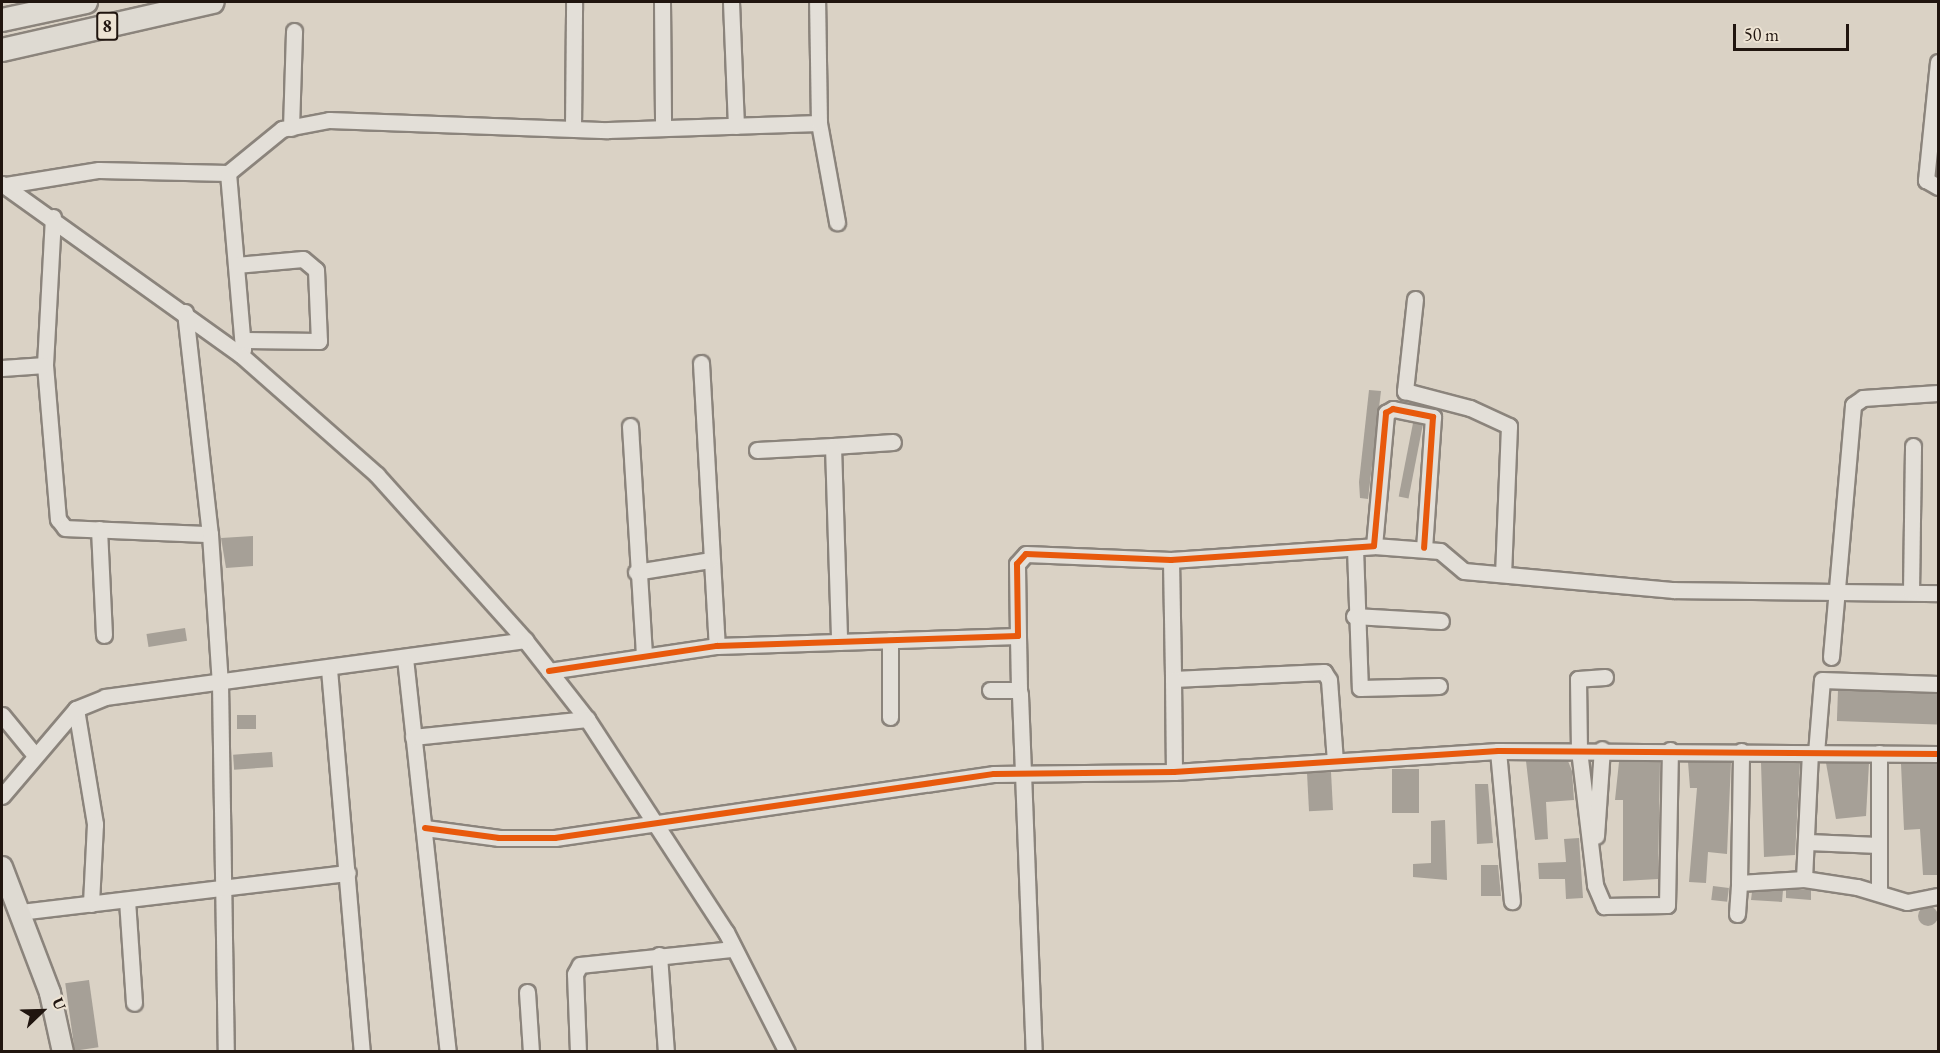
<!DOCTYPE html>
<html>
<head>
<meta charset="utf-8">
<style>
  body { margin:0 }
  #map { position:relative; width:1940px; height:1053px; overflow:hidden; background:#dad2c5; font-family:"EB Garamond",serif }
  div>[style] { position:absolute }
  .building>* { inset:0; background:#a6a097; transform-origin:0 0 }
  .round { border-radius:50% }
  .roads { filter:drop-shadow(2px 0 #8b847c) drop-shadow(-2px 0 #8b847c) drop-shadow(0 2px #8b847c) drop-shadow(0 -2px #8b847c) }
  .minor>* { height:15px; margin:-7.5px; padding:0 7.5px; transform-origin:7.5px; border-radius:7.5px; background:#e3dfd8 }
  .major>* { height:20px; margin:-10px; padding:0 10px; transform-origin:10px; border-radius:10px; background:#dedad2 }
  .highway>* { height:22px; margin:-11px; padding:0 11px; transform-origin:11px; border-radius:11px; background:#dedad2 }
  .cycleway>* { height:6px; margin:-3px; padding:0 3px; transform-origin:3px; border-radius:3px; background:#e8590c }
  span { translate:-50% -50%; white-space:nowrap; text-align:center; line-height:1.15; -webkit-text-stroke:4.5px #ede3d3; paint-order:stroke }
  .shield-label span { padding:2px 4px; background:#ede3d3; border:2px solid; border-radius:4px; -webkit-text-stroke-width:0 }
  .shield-label { font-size:18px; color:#20150f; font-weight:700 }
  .frame { position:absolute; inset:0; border:3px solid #20150f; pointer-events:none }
  .north { position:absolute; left:12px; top:981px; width:60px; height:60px; -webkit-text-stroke:4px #ede3d3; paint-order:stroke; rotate:67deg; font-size:16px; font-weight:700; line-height:24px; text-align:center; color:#20150f }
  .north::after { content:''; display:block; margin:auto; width:21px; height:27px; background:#20150f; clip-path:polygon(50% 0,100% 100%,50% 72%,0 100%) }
  .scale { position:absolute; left:1733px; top:24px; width:116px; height:27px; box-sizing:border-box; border:3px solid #20150f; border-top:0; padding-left:8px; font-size:18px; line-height:21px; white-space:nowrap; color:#20150f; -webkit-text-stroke:4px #ede3d3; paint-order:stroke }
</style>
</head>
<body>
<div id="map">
  <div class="building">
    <i style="clip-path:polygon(1369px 390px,1381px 391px,1368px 499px,1360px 498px,1359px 482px)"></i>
    <i style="left:1413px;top:423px;width:10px;height:75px;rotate:11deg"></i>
    <i style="clip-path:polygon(253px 536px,253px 566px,226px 568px,221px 538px)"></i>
    <i style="left:185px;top:628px;width:13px;height:39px;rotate:81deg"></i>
    <i style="left:1838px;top:690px;width:100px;height:31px;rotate:2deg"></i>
    <i style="left:256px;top:715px;width:14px;height:19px;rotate:90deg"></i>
    <i style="left:272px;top:752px;width:15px;height:39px;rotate:86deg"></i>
    <i style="clip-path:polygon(1526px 761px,1568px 761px,1572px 771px,1574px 800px,1546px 802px,1548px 839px,1535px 840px)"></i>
    <i style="clip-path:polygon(1619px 762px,1660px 762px,1658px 879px,1623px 881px,1623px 800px,1615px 800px)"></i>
    <i style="clip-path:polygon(1688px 762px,1731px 762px,1727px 854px,1708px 852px,1706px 883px,1689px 882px,1697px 788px,1690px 788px)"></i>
    <i style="clip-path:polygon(1761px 763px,1800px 763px,1795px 855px,1764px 857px)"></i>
    <i style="clip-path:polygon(1826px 763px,1869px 763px,1866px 816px,1836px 819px)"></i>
    <i style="clip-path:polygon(1901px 764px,1938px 764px,1938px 875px,1923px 875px,1920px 829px,1904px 830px)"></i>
    <i style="left:1392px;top:769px;width:27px;height:44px"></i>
    <i style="left:1331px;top:772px;width:38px;height:24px;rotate:87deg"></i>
    <i style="clip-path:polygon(1475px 784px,1488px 784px,1493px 843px,1477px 844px)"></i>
    <i style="clip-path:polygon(1445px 820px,1447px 880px,1413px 877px,1413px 864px,1431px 863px,1431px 821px)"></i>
    <i style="clip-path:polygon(1579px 838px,1583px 898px,1566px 899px,1565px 879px,1539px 879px,1538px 863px,1566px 862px,1564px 839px)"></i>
    <i style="clip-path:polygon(1481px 865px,1498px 865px,1501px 896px,1481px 896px)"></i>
    <i style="left:1713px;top:886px;width:16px;height:14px;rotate:7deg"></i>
    <i style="clip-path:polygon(1783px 890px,1782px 902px,1751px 900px,1752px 892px)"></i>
    <i style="clip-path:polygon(1786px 890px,1811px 890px,1811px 900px,1786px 898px)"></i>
    <i class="round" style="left:1918px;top:906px;width:20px;height:20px"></i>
    <i style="left:89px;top:980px;width:68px;height:24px;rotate:82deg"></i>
  </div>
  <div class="roads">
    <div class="minor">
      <i style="left:662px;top:2px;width:126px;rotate:89.5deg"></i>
      <i style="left:731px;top:2px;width:124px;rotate:87.7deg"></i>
      <i style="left:1938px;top:62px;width:119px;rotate:95.8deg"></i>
      <i style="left:1926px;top:180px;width:14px;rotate:30deg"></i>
      <i style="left:819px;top:123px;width:101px;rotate:79.7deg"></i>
      <i style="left:291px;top:128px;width:97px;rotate:-88.2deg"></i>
      <i style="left:573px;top:128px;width:126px;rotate:-89.5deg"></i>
      <i style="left:228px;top:173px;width:177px;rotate:85.1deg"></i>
      <i style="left:2px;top:184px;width:294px;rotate:35.6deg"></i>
      <i style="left:241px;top:355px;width:181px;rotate:41.4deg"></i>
      <i style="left:377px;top:475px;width:222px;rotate:48.1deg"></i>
      <i style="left:525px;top:640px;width:100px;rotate:51.9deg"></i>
      <i style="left:587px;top:719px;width:254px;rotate:56.9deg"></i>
      <i style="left:726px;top:932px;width:135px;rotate:63.1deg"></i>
      <i style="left:6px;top:185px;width:94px;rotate:-9.2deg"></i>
      <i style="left:99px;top:170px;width:129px;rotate:1.3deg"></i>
      <i style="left:228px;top:173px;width:70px;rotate:-39.2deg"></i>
      <i style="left:282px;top:129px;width:48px;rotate:-10.8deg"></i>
      <i style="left:329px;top:120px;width:279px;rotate:2.1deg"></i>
      <i style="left:608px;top:130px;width:211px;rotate:-1.9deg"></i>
      <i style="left:819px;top:123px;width:121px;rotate:-90.9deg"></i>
      <i style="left:53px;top:217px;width:148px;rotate:93.1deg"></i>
      <i style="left:45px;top:365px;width:155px;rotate:85.2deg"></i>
      <i style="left:58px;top:519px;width:11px;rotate:52deg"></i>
      <i style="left:65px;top:528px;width:145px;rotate:2.4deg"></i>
      <i style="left:236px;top:265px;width:67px;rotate:-5.1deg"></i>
      <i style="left:303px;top:259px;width:17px;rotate:40deg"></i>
      <i style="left:316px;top:270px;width:71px;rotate:87.6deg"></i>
      <i style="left:319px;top:341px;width:74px;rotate:-179.2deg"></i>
      <i style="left:1415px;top:299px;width:93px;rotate:96.2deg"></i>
      <i style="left:1405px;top:391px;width:67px;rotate:14.7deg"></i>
      <i style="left:1470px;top:408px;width:43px;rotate:24.8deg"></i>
      <i style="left:1509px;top:426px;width:148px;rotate:92.3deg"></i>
      <i style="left:185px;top:312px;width:223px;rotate:83.6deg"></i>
      <i style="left:210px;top:534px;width:149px;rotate:86.2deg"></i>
      <i style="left:220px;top:683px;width:369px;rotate:89.1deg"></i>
      <i style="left:701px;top:363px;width:283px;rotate:86.8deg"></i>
      <i style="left:2px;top:368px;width:43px;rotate:-4deg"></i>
      <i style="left:630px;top:426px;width:231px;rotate:86.5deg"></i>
      <i style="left:833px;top:446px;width:60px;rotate:-3.8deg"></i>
      <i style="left:757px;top:450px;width:76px;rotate:-3deg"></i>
      <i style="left:833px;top:446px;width:196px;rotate:88.2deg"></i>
      <i style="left:99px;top:529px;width:106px;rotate:87.3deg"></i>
      <i style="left:1374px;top:546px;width:66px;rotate:4.3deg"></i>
      <i style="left:1440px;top:551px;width:31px;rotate:40deg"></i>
      <i style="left:1464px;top:571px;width:211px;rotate:5.2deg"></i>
      <i style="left:1674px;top:590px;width:264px;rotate:0.7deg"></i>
      <i style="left:1355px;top:548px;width:140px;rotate:88deg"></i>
      <i style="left:1360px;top:688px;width:79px;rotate:-1.5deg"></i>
      <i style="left:1171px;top:560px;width:119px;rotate:89deg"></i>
      <i style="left:1173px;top:679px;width:151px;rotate:-2.7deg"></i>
      <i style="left:1324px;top:672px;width:9px;rotate:58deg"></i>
      <i style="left:1329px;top:680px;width:81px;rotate:85.8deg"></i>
      <i style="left:636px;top:572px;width:75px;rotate:-9.2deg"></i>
      <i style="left:1911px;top:592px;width:146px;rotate:-89.2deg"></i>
      <i style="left:1354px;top:616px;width:87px;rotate:3.3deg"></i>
      <i style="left:1018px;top:636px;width:54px;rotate:88.9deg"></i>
      <i style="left:890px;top:640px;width:77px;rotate:90deg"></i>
      <i style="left:1831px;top:657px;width:253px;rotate:-85deg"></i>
      <i style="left:1853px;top:405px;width:12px;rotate:-35deg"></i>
      <i style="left:1863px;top:398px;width:75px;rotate:-3.8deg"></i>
      <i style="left:405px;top:658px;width:396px;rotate:83.8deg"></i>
      <i style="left:329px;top:669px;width:384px;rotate:85.1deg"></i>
      <i style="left:549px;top:671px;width:170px;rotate:-8.5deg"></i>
      <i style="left:717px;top:646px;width:301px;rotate:-1.9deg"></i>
      <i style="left:1018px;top:636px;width:72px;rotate:-90.8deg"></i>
      <i style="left:1017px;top:564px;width:13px;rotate:-48deg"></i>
      <i style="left:1026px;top:554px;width:145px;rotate:2.4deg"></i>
      <i style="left:1171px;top:560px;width:203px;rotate:-3.9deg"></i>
      <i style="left:1374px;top:546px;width:134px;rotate:-84.8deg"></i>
      <i style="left:1386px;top:413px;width:8px;rotate:-30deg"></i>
      <i style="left:1393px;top:409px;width:41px;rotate:11.3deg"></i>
      <i style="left:1433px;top:417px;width:131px;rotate:93.9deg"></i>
      <i style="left:1605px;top:677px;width:27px;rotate:176deg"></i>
      <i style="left:1578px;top:679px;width:71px;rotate:89.2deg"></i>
      <i style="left:1579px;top:750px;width:136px;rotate:83.2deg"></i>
      <i style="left:1595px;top:885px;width:23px;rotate:67deg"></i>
      <i style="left:1604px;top:906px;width:63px;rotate:-0.9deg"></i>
      <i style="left:1667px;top:905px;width:155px;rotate:-88.9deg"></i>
      <i style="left:1173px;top:679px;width:93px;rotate:89.4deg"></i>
      <i style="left:990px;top:690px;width:29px"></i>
      <i style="left:1019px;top:690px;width:5px;rotate:79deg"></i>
      <i style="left:1020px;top:695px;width:357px;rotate:87.8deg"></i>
      <i style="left:76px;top:709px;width:117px;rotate:80.6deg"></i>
      <i style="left:95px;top:824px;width:80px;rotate:92.9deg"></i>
      <i style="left:2px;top:715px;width:50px;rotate:50.6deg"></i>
      <i style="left:413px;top:737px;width:175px;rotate:-5.9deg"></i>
      <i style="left:1498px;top:751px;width:151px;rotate:84.7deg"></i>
      <i style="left:1816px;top:753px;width:73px;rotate:-85.3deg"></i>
      <i style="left:1822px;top:680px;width:116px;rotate:2deg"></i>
      <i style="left:2px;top:796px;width:114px;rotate:-49.6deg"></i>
      <i style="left:76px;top:709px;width:31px;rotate:-22deg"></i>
      <i style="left:105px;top:697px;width:424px;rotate:-7.7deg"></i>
      <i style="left:425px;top:828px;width:75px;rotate:7.7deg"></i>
      <i style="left:499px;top:838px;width:56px"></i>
      <i style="left:555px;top:838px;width:444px;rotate:-8.3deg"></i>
      <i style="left:994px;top:774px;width:180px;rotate:-0.6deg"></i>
      <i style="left:1174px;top:772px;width:325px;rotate:-3.7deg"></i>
      <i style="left:1498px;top:751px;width:440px;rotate:0.4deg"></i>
      <i style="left:1596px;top:836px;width:87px;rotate:-86.1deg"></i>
      <i style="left:1808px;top:842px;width:70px;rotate:2.5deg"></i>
      <i style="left:1804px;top:879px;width:54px;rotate:8.6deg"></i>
      <i style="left:1857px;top:887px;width:52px;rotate:16.7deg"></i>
      <i style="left:1907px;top:902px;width:32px;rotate:-11deg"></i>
      <i style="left:1739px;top:883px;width:132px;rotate:-89.1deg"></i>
      <i style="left:1879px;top:892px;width:139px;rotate:-90deg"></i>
      <i style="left:127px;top:900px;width:103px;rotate:86.1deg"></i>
      <i style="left:20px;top:912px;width:330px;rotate:-6.8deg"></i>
      <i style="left:1737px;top:914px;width:31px;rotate:-86deg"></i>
      <i style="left:1739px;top:883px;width:65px;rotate:-3.5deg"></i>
      <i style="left:1804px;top:879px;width:126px;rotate:-87.3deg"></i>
      <i style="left:659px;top:955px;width:97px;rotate:85.9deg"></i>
      <i style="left:527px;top:992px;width:60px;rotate:86.2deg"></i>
      <i style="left:578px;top:1052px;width:78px;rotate:-92.2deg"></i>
      <i style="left:575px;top:974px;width:10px;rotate:-61deg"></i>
      <i style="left:580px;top:965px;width:154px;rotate:-6deg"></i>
    </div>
    <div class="major">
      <i style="left:2px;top:867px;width:135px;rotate:69.1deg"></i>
      <i style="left:50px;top:993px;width:60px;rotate:77.6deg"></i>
    </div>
    <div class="highway">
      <i style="left:2px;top:20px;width:86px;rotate:-12.1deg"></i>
      <i style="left:2px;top:50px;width:216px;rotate:-12.8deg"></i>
    </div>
  </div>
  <div class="cycleway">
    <i style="left:549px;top:671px;width:170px;rotate:-8.5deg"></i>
    <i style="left:717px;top:646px;width:301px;rotate:-1.9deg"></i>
    <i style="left:1018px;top:636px;width:72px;rotate:-90.8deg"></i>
    <i style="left:1017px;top:564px;width:13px;rotate:-48deg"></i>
    <i style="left:1026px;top:554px;width:145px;rotate:2.4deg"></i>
    <i style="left:1171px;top:560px;width:203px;rotate:-3.9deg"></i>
    <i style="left:1374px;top:546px;width:134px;rotate:-84.8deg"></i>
    <i style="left:1386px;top:413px;width:8px;rotate:-30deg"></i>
    <i style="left:1393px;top:409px;width:41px;rotate:11.3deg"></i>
    <i style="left:1433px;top:417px;width:131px;rotate:93.9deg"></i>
    <i style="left:425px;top:828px;width:75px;rotate:7.7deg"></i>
    <i style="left:499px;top:838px;width:56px"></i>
    <i style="left:555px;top:838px;width:444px;rotate:-8.3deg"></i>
    <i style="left:994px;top:774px;width:180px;rotate:-0.6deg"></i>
    <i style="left:1174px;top:772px;width:325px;rotate:-3.7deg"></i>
    <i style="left:1498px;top:751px;width:440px;rotate:0.4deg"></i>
  </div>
  <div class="shield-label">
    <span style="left:107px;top:26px">8</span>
  </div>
  <div class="frame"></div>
  <div class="north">U</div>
  <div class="scale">50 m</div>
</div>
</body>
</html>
